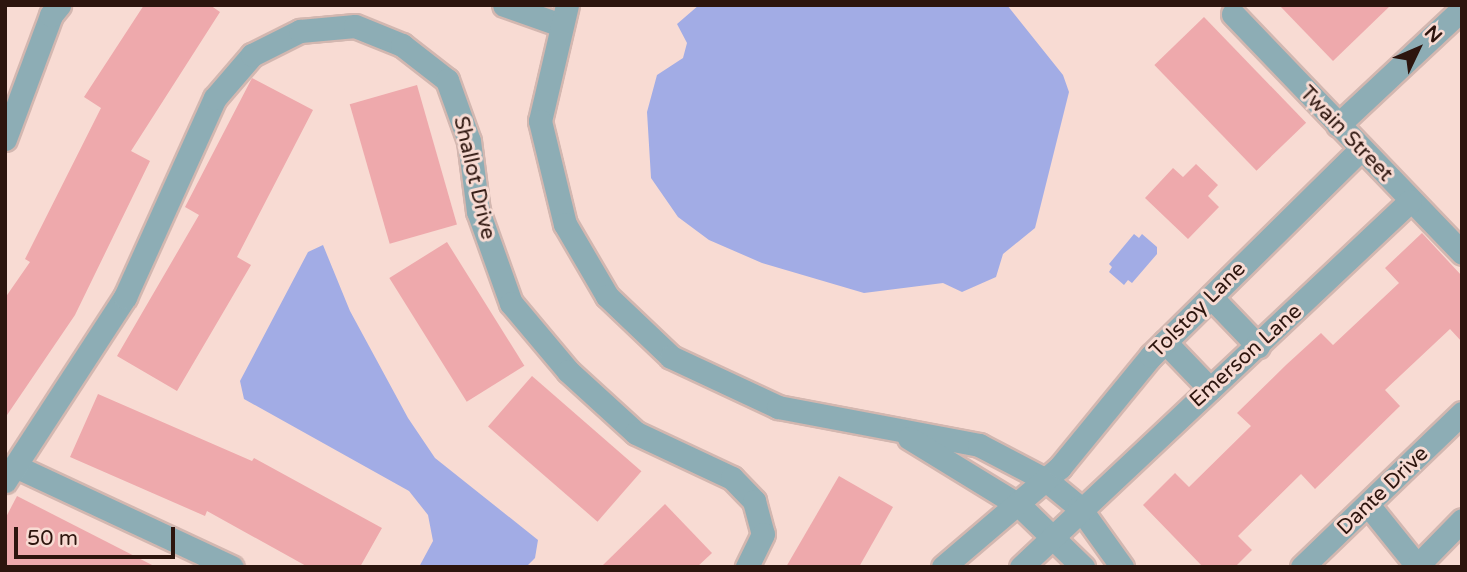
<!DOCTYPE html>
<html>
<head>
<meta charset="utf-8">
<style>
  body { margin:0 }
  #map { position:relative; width:1467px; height:572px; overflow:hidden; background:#f8dbd3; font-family:"Varela Round",sans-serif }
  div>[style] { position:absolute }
  .water>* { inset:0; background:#a2ace5 }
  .building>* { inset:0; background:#eea9ac; transform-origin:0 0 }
  .roads { filter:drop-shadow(2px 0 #d3b7b0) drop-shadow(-2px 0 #d3b7b0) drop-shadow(0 2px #d3b7b0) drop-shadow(0 -2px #d3b7b0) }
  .minor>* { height:23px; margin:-11.5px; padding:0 11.5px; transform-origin:11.5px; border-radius:11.5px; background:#8dadb5 }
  span { translate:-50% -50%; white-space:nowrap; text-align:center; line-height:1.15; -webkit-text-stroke:6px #f8dbd3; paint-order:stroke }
  .street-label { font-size:21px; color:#2d150e }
  .frame { position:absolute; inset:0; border:7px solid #2d150e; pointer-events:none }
  .north { position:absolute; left:1383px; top:14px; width:70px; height:70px; -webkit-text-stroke:5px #f8dbd3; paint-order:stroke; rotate:46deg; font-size:19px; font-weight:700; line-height:28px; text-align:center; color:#2d150e }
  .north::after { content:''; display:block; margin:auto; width:24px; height:32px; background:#2d150e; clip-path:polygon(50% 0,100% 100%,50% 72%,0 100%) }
  .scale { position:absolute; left:14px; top:527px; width:161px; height:32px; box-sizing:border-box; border:4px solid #2d150e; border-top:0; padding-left:9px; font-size:21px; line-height:24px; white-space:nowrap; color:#2d150e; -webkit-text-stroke:5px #f8dbd3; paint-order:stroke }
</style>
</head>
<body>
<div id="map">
  <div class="water">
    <i style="clip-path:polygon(699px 5px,1007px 5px,1063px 75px,1069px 92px,1035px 228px,1003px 254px,996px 277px,962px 292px,943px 283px,864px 293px,762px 263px,709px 240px,678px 217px,651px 178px,647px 112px,657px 75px,683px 58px,687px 43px,677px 24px)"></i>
    <i style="clip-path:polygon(1134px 234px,1139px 238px,1142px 234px,1157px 247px,1157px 254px,1132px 283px,1128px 280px,1124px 285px,1109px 272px,1112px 267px,1109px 264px)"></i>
    <i style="clip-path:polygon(323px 245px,350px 311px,408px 418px,435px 458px,538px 540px,535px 558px,526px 567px,419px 567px,433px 541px,428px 515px,409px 491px,244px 399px,240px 381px,308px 252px)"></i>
  </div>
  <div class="building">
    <i style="clip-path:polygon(144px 5px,210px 5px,220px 12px,131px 151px,150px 161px,75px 315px,5px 418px,5px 298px,30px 262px,25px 259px,101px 108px,84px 97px)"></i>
    <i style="clip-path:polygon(1279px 5px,1391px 5px,1333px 61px)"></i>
    <i style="left:1204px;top:17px;width:147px;height:69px;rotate:46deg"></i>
    <i style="clip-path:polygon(252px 78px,313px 110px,237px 257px,251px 265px,177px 391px,117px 356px,199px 215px,185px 207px)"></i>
    <i style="left:417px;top:85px;width:145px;height:70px;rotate:74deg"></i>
    <i style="clip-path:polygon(1196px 164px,1218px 185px,1208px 196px,1219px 207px,1188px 239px,1145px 198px,1173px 168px,1183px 177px)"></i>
    <i style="clip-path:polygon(1422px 233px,1462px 276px,1462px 342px,1450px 329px,1385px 390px,1400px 406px,1315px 489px,1301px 474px,1238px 536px,1252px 550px,1235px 567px,1203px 567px,1143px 505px,1175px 473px,1189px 487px,1251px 426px,1237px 413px,1286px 365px,1321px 333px,1333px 345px,1399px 283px,1385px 268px)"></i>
    <i style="left:447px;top:242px;width:146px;height:68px;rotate:58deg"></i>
    <i style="left:532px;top:376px;width:145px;height:67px;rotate:41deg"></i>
    <i style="clip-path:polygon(98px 394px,252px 461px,254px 458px,382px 528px,360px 567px,308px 567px,207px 511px,205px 516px,70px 457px)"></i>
    <i style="clip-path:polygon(839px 476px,893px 507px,859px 567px,786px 567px)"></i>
    <i style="clip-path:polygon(17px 496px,156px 567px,5px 567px,5px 519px)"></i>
    <i style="clip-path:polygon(665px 504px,712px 553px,697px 567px,601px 567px)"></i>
  </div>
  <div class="roads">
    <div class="minor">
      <i style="left:504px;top:5px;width:60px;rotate:19.3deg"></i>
      <i style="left:567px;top:5px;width:119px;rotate:103.1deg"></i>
      <i style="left:540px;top:121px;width:106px;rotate:76.4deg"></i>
      <i style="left:565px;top:224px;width:83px;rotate:59.7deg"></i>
      <i style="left:607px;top:296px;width:88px;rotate:43.6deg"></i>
      <i style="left:671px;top:357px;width:118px;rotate:25deg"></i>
      <i style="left:778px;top:407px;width:205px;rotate:10.7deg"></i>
      <i style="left:979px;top:445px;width:76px;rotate:27.6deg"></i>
      <i style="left:1046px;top:480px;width:43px;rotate:39.3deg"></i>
      <i style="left:1079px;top:507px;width:74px;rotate:54.4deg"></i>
      <i style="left:1233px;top:14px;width:331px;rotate:46.2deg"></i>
      <i style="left:1338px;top:125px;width:170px;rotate:-43.1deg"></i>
      <i style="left:5px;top:139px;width:132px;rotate:-69.6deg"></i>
      <i style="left:51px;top:15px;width:13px;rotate:-51deg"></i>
      <i style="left:1211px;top:297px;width:68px;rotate:46.2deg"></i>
      <i style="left:1165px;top:342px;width:65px;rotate:46.2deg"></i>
      <i style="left:909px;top:438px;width:130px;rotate:31.5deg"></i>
      <i style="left:1020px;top:506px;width:88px;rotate:44.1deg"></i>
      <i style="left:15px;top:466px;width:239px;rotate:25deg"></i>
      <i style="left:5px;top:481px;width:220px;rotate:-56.9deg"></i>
      <i style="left:125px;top:297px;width:218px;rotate:-65.7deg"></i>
      <i style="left:215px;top:98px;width:57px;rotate:-49.3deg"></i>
      <i style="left:252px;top:55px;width:54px;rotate:-26.6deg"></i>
      <i style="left:300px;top:31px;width:55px;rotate:-5.2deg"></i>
      <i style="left:355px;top:26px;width:51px;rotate:22deg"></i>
      <i style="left:402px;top:45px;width:57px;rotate:37.9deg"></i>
      <i style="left:447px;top:80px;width:65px;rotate:70.2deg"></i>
      <i style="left:469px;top:141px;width:71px;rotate:82.7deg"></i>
      <i style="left:478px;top:211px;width:98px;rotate:70.3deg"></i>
      <i style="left:511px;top:303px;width:89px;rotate:50deg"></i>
      <i style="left:568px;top:371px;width:92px;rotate:42.4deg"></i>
      <i style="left:636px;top:433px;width:106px;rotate:25.1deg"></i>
      <i style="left:732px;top:478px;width:32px;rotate:46deg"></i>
      <i style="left:754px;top:501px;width:34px;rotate:75deg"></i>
      <i style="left:763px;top:534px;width:37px;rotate:116deg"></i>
      <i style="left:1369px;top:506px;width:78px;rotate:51.2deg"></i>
      <i style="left:1417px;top:566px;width:64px;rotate:-45.6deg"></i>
      <i style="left:943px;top:567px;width:154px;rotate:-40.5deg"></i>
      <i style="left:1060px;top:467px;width:144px;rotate:-50.7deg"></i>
      <i style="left:1151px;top:356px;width:293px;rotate:-44.6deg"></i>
      <i style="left:1021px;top:567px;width:534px;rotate:-43.26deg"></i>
      <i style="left:1302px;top:567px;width:222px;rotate:-43.9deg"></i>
    </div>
  </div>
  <div class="street-label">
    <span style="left:1346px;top:134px;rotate:46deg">Twain Street</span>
    <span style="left:474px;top:178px;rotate:77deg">Shallot Drive</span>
    <span style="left:1198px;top:310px;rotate:-45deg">Tolstoy Lane</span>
    <span style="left:1246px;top:356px;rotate:-42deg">Emerson Lane</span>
    <span style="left:1383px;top:491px;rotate:-44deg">Dante Drive</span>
  </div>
  <div class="frame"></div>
  <div class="north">N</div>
  <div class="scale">50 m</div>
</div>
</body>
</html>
